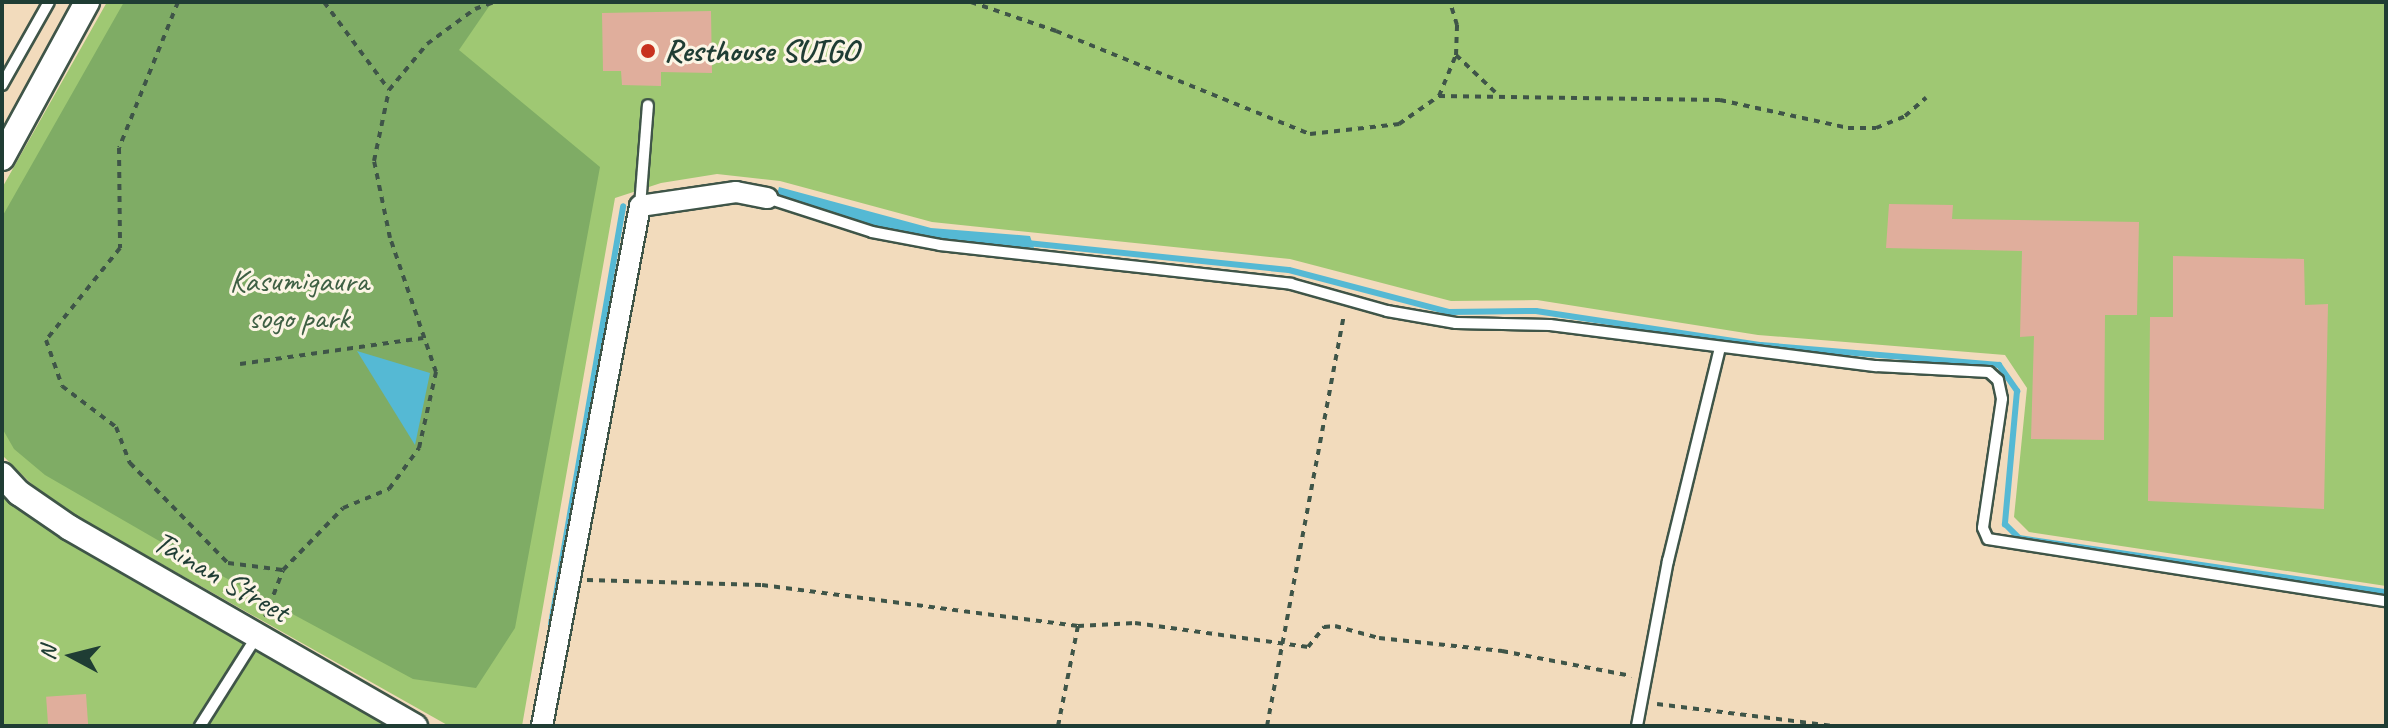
<!DOCTYPE html>
<html>
<head>
<meta charset="utf-8">
<style>
  body { margin:0 }
  #map { position:relative; width:2388px; height:728px; overflow:hidden; background:#f2dbbc; font-family:Caveat,sans-serif }
  div>[style] { position:absolute }
  .green>* { inset:0; background:#9fc873 }
  .forest>* { inset:0; background:#7fac65 }
  .water>* { inset:0; background:#55b9d4 }
  .stream>* { height:6px; margin:-3px; padding:0 3px; transform-origin:3px; border-radius:3px; background:#55b9d4 }
  .building>* { inset:0; background:#e0ae9c; transform-origin:0 0 }
  .path>* { height:4px; margin-top:-2px; transform-origin:0; background:repeating-linear-gradient(90deg,#3f5548 0 6px,transparent 0 12px) }
  .roads { filter:drop-shadow(2px 0 #3f5548) drop-shadow(-2px 0 #3f5548) drop-shadow(0 2px #3f5548) drop-shadow(0 -2px #3f5548) }
  .service>* { height:10px; margin:-5px; padding:0 5px; transform-origin:5px; border-radius:5px; background:#fff }
  .minor>* { height:20px; margin:-10px; padding:0 10px; transform-origin:10px; border-radius:10px; background:#fff }
  .tertiary>* { height:24px; margin:-12px; padding:0 12px; transform-origin:12px; border-radius:12px; background:#fff }
  .dots>* { width:22px; height:22px; translate:-50% -50%; box-sizing:border-box; border:4px solid #fcf5e5; border-radius:50% }
  span { translate:-50% -50%; white-space:nowrap; text-align:center; line-height:1.15; -webkit-text-stroke:6px #fcf5e5; paint-order:stroke }
  .poi-label { font-size:32px; color:#1f3d34; font-weight:700 }
  .left { translate:0 -50%; text-align:left }
  .park-label { font-size:32px; color:#3f6044 }
  .street-label { font-size:32px; color:#1f3d34 }
  .frame { position:absolute; inset:0; border:4px solid #1f3d34; pointer-events:none }
  .north { position:absolute; left:32px; top:616px; width:80px; height:80px; -webkit-text-stroke:6px #fcf5e5; paint-order:stroke; rotate:277deg; font-size:22px; font-weight:700; line-height:32px; text-align:center; color:#1f3d34 }
  .north::after { content:''; display:block; margin:auto; width:28px; height:36px; background:#1f3d34; clip-path:polygon(50% 0,100% 100%,50% 72%,0 100%) }
</style>
</head>
<body>
<div id="map">
  <div class="green">
    <i style="clip-path:polygon(107px 2px,2386px 2px,2386px 586px,2029px 532px,2014px 517px,2027px 388px,2005px 355px,1758px 335px,1537px 300px,1451px 301px,1290px 259px,932px 222px,780px 181px,717px 174px,661px 183px,615px 198px,522px 726px,449px 726px,48px 500px,2px 455px,2px 188px)"></i>
    <i style="clip-path:polygon(2px 493px,30px 518px,395px 726px,2px 726px)"></i>
  </div>
  <div class="forest">
    <i style="clip-path:polygon(124px 2px,492px 2px,459px 50px,600px 167px,515px 628px,476px 688px,413px 679px,187px 557px,45px 475px,14px 449px,2px 428px,2px 217px)"></i>
  </div>
  <div class="water">
    <i style="clip-path:polygon(779px 187px,931px 228px,1030px 236px,1034px 248px,930px 239px,865px 225px,776px 198px)"></i>
    <i style="clip-path:polygon(357px 351px,430px 373px,415px 445px)"></i>
  </div>
  <div class="stream">
    <i style="left:1027px;top:243px;width:263px;rotate:5.9deg"></i>
    <i style="left:1289px;top:270px;width:165px;rotate:14.7deg"></i>
    <i style="left:1449px;top:312px;width:87px;rotate:-0.7deg"></i>
    <i style="left:1536px;top:311px;width:228px;rotate:8.6deg"></i>
    <i style="left:1761px;top:345px;width:239px;rotate:4.8deg"></i>
    <i style="left:1999px;top:365px;width:32px;rotate:55deg"></i>
    <i style="left:2017px;top:391px;width:134px;rotate:95.2deg"></i>
    <i style="left:2005px;top:524px;width:20px;rotate:45deg"></i>
    <i style="left:2019px;top:538px;width:371px;rotate:8.4deg"></i>
    <i style="left:551px;top:624px;width:424px;rotate:-80.2deg"></i>
  </div>
  <div class="building">
    <i style="clip-path:polygon(711px 11px,712px 73px,661px 72px,661px 86px,622px 85px,621px 71px,603px 71px,602px 13px)"></i>
    <i style="clip-path:polygon(1889px 204px,1953px 205px,1952px 219px,2139px 222px,2137px 315px,2105px 315px,2104px 440px,2031px 439px,2034px 336px,2020px 337px,2022px 251px,1886px 248px)"></i>
    <i style="clip-path:polygon(2173px 256px,2304px 259px,2305px 305px,2328px 304px,2324px 509px,2148px 501px,2150px 317px,2173px 317px)"></i>
    <i style="left:86px;top:694px;width:32px;height:40px;rotate:86deg"></i>
  </div>
  <div class="path">
    <i style="left:178px;top:2px;width:157px;rotate:112deg"></i>
    <i style="left:119px;top:148px;width:100px;rotate:89.4deg"></i>
    <i style="left:120px;top:248px;width:118px;rotate:128.8deg"></i>
    <i style="left:46px;top:340px;width:49px;rotate:70.8deg"></i>
    <i style="left:62px;top:386px;width:68px;rotate:37.2deg"></i>
    <i style="left:116px;top:427px;width:39px;rotate:69deg"></i>
    <i style="left:130px;top:463px;width:140px;rotate:45.6deg"></i>
    <i style="left:228px;top:563px;width:55px;rotate:7.3deg"></i>
    <i style="left:283px;top:570px;width:86px;rotate:-45.9deg"></i>
    <i style="left:343px;top:508px;width:50px;rotate:-22.4deg"></i>
    <i style="left:389px;top:489px;width:51px;rotate:-53.8deg"></i>
    <i style="left:419px;top:448px;width:78px;rotate:-77.4deg"></i>
    <i style="left:436px;top:372px;width:142px;rotate:-108.9deg"></i>
    <i style="left:390px;top:238px;width:79px;rotate:-101.7deg"></i>
    <i style="left:374px;top:161px;width:73px;rotate:-78.1deg"></i>
    <i style="left:389px;top:90px;width:60px;rotate:-50.4deg"></i>
    <i style="left:427px;top:44px;width:59px;rotate:-36.1deg"></i>
    <i style="left:475px;top:9px;width:20px;rotate:-20deg"></i>
    <i style="left:324px;top:2px;width:109px;rotate:53.5deg"></i>
    <i style="left:971px;top:2px;width:90px;rotate:18.8deg"></i>
    <i style="left:1056px;top:31px;width:274px;rotate:22.1deg"></i>
    <i style="left:1310px;top:134px;width:90px;rotate:-6.4deg"></i>
    <i style="left:1399px;top:124px;width:49px;rotate:-35deg"></i>
    <i style="left:1439px;top:96px;width:44px;rotate:-67.5deg"></i>
    <i style="left:1456px;top:55px;width:30px;rotate:-88deg"></i>
    <i style="left:1457px;top:25px;width:24px;rotate:-107deg"></i>
    <i style="left:1456px;top:55px;width:54px;rotate:43.5deg"></i>
    <i style="left:1439px;top:96px;width:281px;rotate:0.8deg"></i>
    <i style="left:1720px;top:100px;width:131px;rotate:12.3deg"></i>
    <i style="left:1848px;top:128px;width:28px"></i>
    <i style="left:1876px;top:128px;width:31px;rotate:-22deg"></i>
    <i style="left:1905px;top:116px;width:28px;rotate:-41deg"></i>
    <i style="left:240px;top:364px;width:185px;rotate:-8.1deg"></i>
    <i style="left:587px;top:580px;width:175px;rotate:1.6deg"></i>
    <i style="left:762px;top:585px;width:319px;rotate:7.4deg"></i>
    <i style="left:1078px;top:626px;width:57px;rotate:-3deg"></i>
    <i style="left:1135px;top:623px;width:175px;rotate:7.9deg"></i>
    <i style="left:1308px;top:647px;width:26px;rotate:-51deg"></i>
    <i style="left:1324px;top:627px;width:11px;rotate:-5deg"></i>
    <i style="left:1335px;top:626px;width:46px;rotate:15.3deg"></i>
    <i style="left:1379px;top:638px;width:124px;rotate:6deg"></i>
    <i style="left:1502px;top:651px;width:132px;rotate:10.9deg"></i>
    <i style="left:265px;top:617px;width:50px;rotate:-69deg"></i>
    <i style="left:1657px;top:704px;width:177px;rotate:7.1deg"></i>
    <i style="left:1058px;top:726px;width:102px;rotate:-78.7deg"></i>
    <i style="left:1267px;top:726px;width:419px;rotate:-79.4deg"></i>
  </div>
  <div class="roads">
    <div class="service">
      <i style="left:2px;top:85px;width:95px;rotate:-60.5deg"></i>
      <i style="left:767px;top:198px;width:110px;rotate:17.9deg"></i>
      <i style="left:872px;top:232px;width:69px;rotate:10.8deg"></i>
      <i style="left:940px;top:245px;width:353px;rotate:6.3deg"></i>
      <i style="left:1291px;top:284px;width:100px;rotate:15.7deg"></i>
      <i style="left:1387px;top:311px;width:70px;rotate:9.9deg"></i>
      <i style="left:1456px;top:323px;width:94px;rotate:1.2deg"></i>
      <i style="left:1550px;top:325px;width:329px;rotate:7.2deg"></i>
      <i style="left:1876px;top:366px;width:113px;rotate:3deg"></i>
      <i style="left:1989px;top:372px;width:12px;rotate:42deg"></i>
      <i style="left:1998px;top:380px;width:19px;rotate:78deg"></i>
      <i style="left:2002px;top:399px;width:130px;rotate:98.4deg"></i>
      <i style="left:1983px;top:528px;width:12px;rotate:66deg"></i>
      <i style="left:1988px;top:539px;width:403px;rotate:8.9deg"></i>
      <i style="left:640px;top:206px;width:101px;rotate:-85.5deg"></i>
      <i style="left:200px;top:726px;width:107px;rotate:-57.7deg"></i>
      <i style="left:1637px;top:726px;width:168px;rotate:-79.4deg"></i>
      <i style="left:1668px;top:561px;width:220px;rotate:-76.3deg"></i>
    </div>
    <div class="minor">
      <i style="left:542px;top:726px;width:529px;rotate:-79.33deg"></i>
      <i style="left:640px;top:206px;width:97px;rotate:-8.3deg"></i>
      <i style="left:736px;top:192px;width:32px;rotate:11deg"></i>
    </div>
    <div class="tertiary">
      <i style="left:2px;top:158px;width:178px;rotate:-61.4deg"></i>
      <i style="left:2px;top:475px;width:25px;rotate:47deg"></i>
      <i style="left:19px;top:493px;width:62px;rotate:34.5deg"></i>
      <i style="left:70px;top:528px;width:398px;rotate:29.9deg"></i>
    </div>
  </div>
  <div class="dots">
    <i style="left:648px;top:51px;background:#c8321e"></i>
  </div>
  <div class="poi-label">
    <span class="left" style="left:664px;top:51px">Resthouse SUIGO</span>
  </div>
  <div class="park-label">
    <span style="left:299px;top:300px">Kasumigaura<br>sogo park</span>
  </div>
  <div class="street-label">
    <span style="left:221px;top:577px;rotate:30deg">Tainan Street</span>
  </div>
  <div class="frame"></div>
  <div class="north">N</div>
</div>
</body>
</html>
